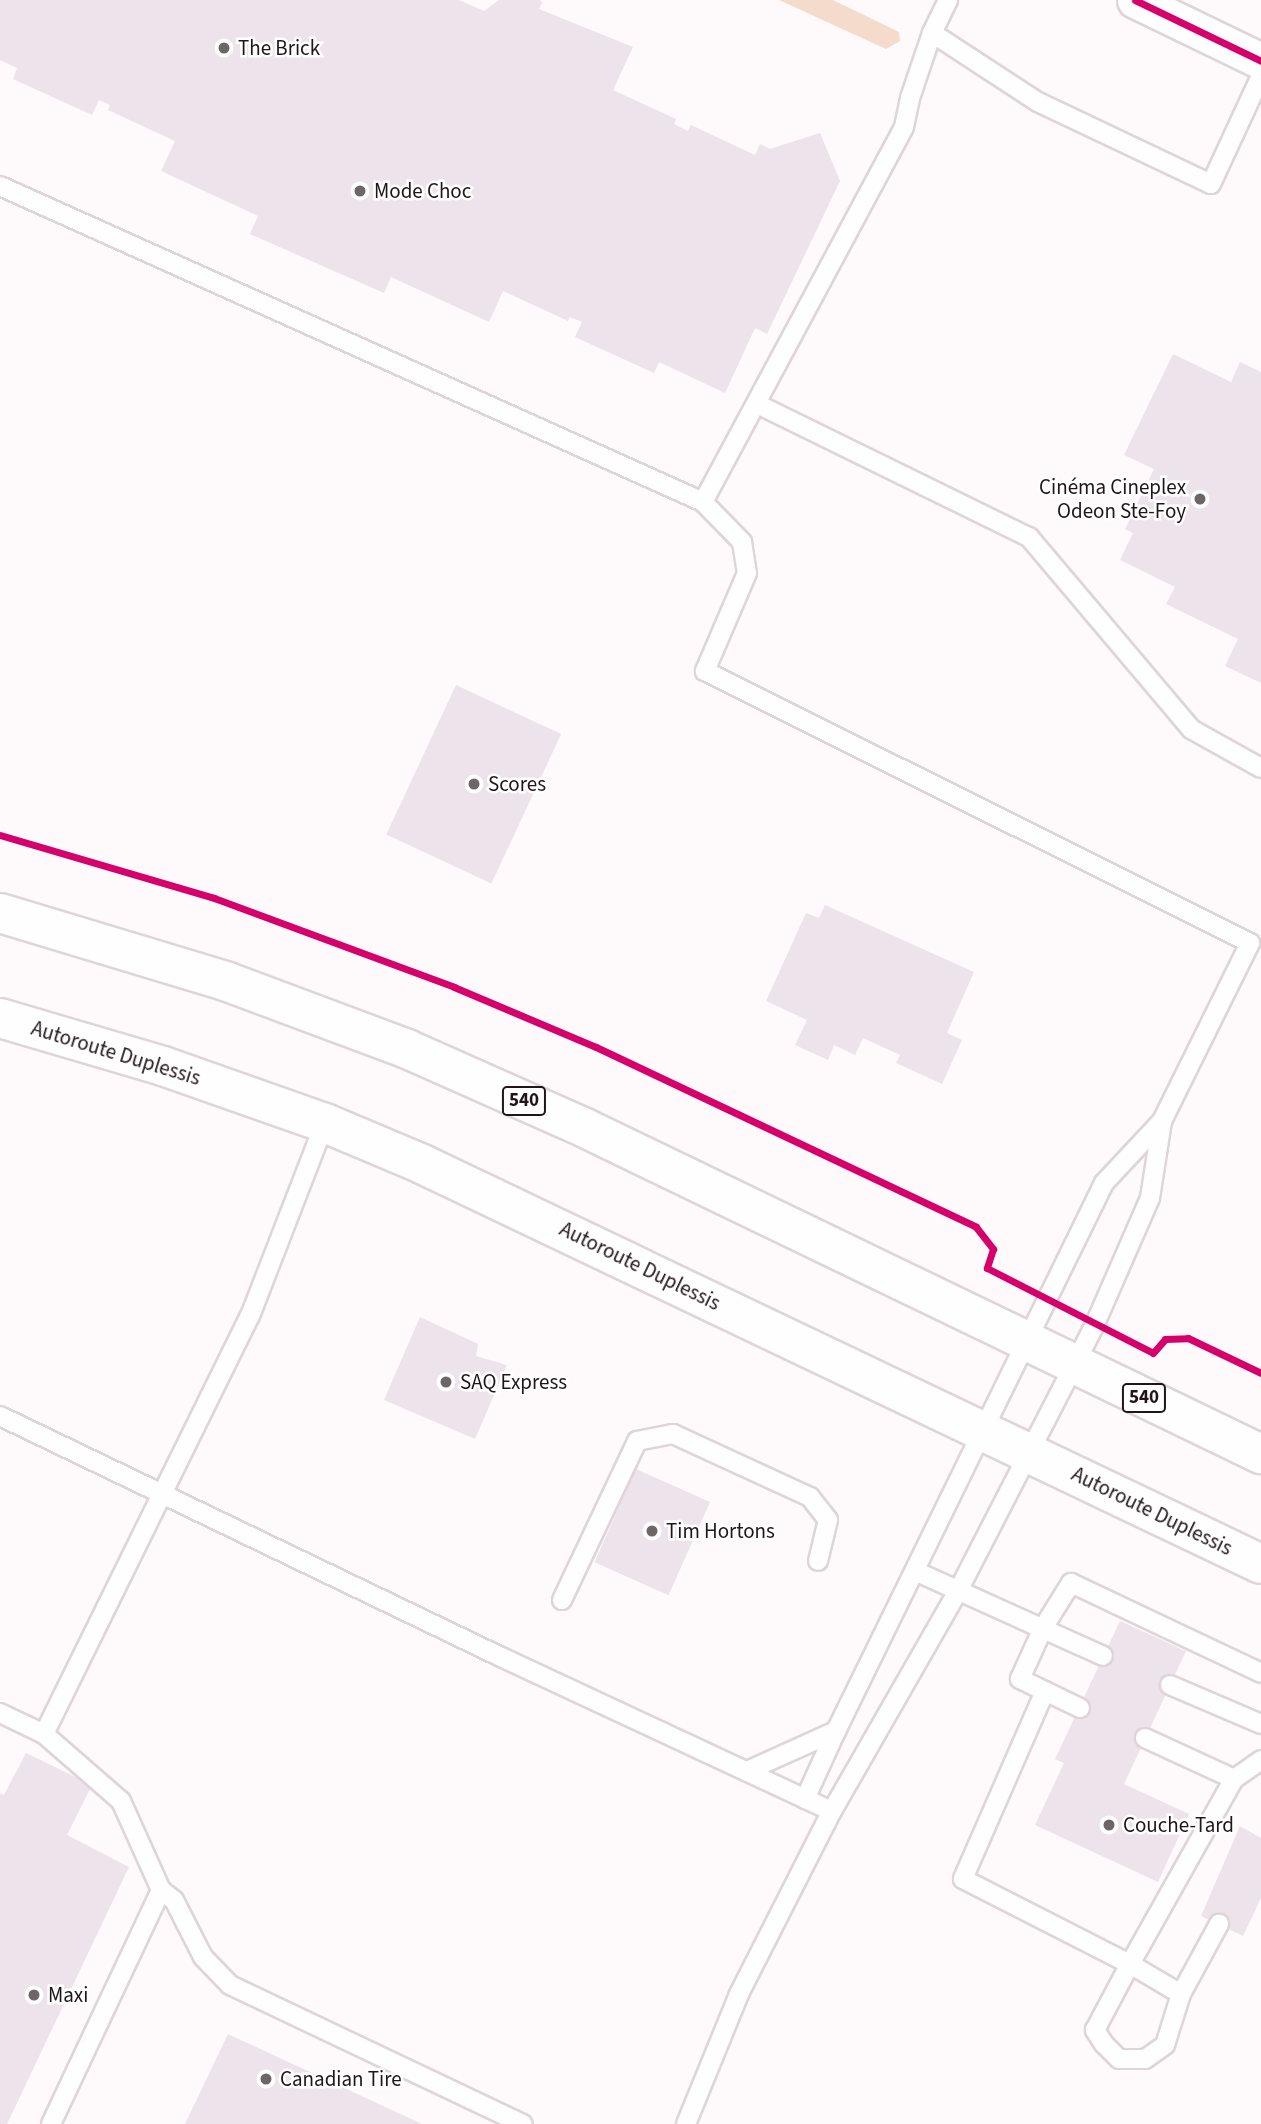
<!DOCTYPE html>
<html>
<head>
<meta charset="utf-8">
<style>
  body { margin:0 }
  #map { position:relative; width:1261px; height:2124px; overflow:hidden; background:#fef9fb; font-family:"Source Sans 3",sans-serif }
  div>[style] { position:absolute }
  .green>* { inset:0; background:#f4dbcb }
  .building>* { inset:0; background:#ede3eb; transform-origin:0 0 }
  .roads { filter:drop-shadow(2px 0 #ded5d8) drop-shadow(-2px 0 #ded5d8) drop-shadow(0 2px #ded5d8) drop-shadow(0 -2px #ded5d8) }
  .lane>* { height:18px; margin:-9px; padding:0 9px; transform-origin:9px; border-radius:9px; background:#fffefe }
  .street>* { height:35px; margin:-17.5px; padding:0 17.5px; transform-origin:17.5px; border-radius:17.5px; background:#fffefe }
  .highway>* { height:38px; margin:-19px; padding:0 19px; transform-origin:19px; border-radius:19px; background:#fffefe }
  .cycleway>* { height:7px; margin:-3.5px; padding:0 3.5px; transform-origin:3.5px; border-radius:3.5px; background:#d6006c }
  .dots>* { width:19px; height:19px; translate:-50% -50%; box-sizing:border-box; border:4px solid #fff; border-radius:50% }
  span { translate:-50% -50%; white-space:nowrap; text-align:center; line-height:1.15; -webkit-text-stroke:5px #fff; paint-order:stroke }
  .shield-label span { padding:2px 5px; background:#fff; border:2px solid; border-radius:5px; -webkit-text-stroke-width:0 }
  .shield-label { font-size:19px; color:#211519; font-weight:700 }
  .poi-label { font-size:21px; color:#211519 }
  .left { translate:0 -50%; text-align:left }
  .right { translate:-100% -50%; text-align:right }
  .street-label { font-size:21px; color:#211519 }
</style>
</head>
<body>
<div id="map">
  <div class="green">
    <i style="clip-path:polygon(779px 0,833px 0,899px 32px,900px 41px,886px 49px)"></i>
  </div>
  <div class="building">
    <i style="clip-path:polygon(0 0,459px 0,484px 11px,499px 0,540px 0,542px 3px,539px 9px,633px 47px,613px 90px,676px 119px,674px 124px,688px 131px,691px 125px,755px 155px,760px 144px,770px 149px,820px 133px,840px 181px,767px 334px,755px 328px,725px 393px,659px 362px,654px 373px,575px 337px,582px 322px,570px 317px,568px 321px,503px 291px,489px 322px,391px 277px,384px 293px,250px 234px,258px 216px,161px 171px,175px 141px,108px 110px,110px 105px,99px 100px,92px 115px,13px 79px,17px 68px,0 60px)"></i>
    <i style="clip-path:polygon(1173px 354px,1231px 382px,1240px 362px,1261px 372px,1261px 683px,1225px 666px,1238px 639px,1166px 604px,1175px 587px,1120px 560px,1133px 533px,1125px 529px,1154px 469px,1124px 455px)"></i>
    <i style="left:456px;top:685px;width:116px;height:165px;rotate:25deg"></i>
    <i style="clip-path:polygon(825px 905px,974px 972px,947px 1033px,962px 1040px,942px 1084px,896px 1063px,900px 1055px,863px 1038px,855px 1055px,834px 1045px,828px 1060px,795px 1045px,807px 1020px,766px 1001px,806px 913px,819px 918px)"></i>
    <i style="clip-path:polygon(420px 1317px,478px 1344px,476px 1356px,507px 1365px,475px 1439px,384px 1400px)"></i>
    <i style="left:636px;top:1469px;width:81px;height:102px;rotate:24deg"></i>
    <i style="clip-path:polygon(1120px 1621px,1186px 1651px,1124px 1784px,1189px 1814px,1158px 1882px,1035px 1825px,1064px 1763px,1055px 1759px)"></i>
    <i style="clip-path:polygon(26px 1753px,92px 1785px,67px 1835px,129px 1867px,7px 2124px,0 2124px,0 1793px,4px 1795px)"></i>
    <i style="clip-path:polygon(1240px 1826px,1261px 1838px,1261px 1898px,1243px 1936px,1201px 1916px)"></i>
    <i style="clip-path:polygon(228px 2034px,422px 2124px,185px 2124px)"></i>
  </div>
  <div class="roads">
    <div class="lane">
      <i style="left:932px;top:33px;width:126px;rotate:33.1deg"></i>
      <i style="left:1038px;top:102px;width:191px;rotate:25.4deg"></i>
      <i style="left:1211px;top:184px;width:119px;rotate:-65.2deg"></i>
      <i style="left:0;top:186px;width:771px;rotate:24.2deg"></i>
      <i style="left:703px;top:502px;width:56px;rotate:45.7deg"></i>
      <i style="left:742px;top:542px;width:31px;rotate:81deg"></i>
      <i style="left:747px;top:573px;width:107px;rotate:113.2deg"></i>
      <i style="left:705px;top:671px;width:609px;rotate:26.52deg"></i>
      <i style="left:1250px;top:943px;width:199px;rotate:116.3deg"></i>
      <i style="left:1162px;top:1121px;width:85px;rotate:133.1deg"></i>
      <i style="left:1104px;top:1183px;width:610px;rotate:116.06deg"></i>
      <i style="left:836px;top:1731px;width:98px;rotate:155.8deg"></i>
      <i style="left:757px;top:404px;width:303px;rotate:26.1deg"></i>
      <i style="left:1029px;top:537px;width:251px;rotate:49.8deg"></i>
      <i style="left:1191px;top:729px;width:80px;rotate:29.1deg"></i>
      <i style="left:703px;top:502px;width:425px;rotate:-61.8deg"></i>
      <i style="left:904px;top:127px;width:30px;rotate:-78deg"></i>
      <i style="left:910px;top:98px;width:69px;rotate:-71.3deg"></i>
      <i style="left:932px;top:33px;width:37px;rotate:-64deg"></i>
      <i style="left:0;top:1416px;width:554px;rotate:25.69deg"></i>
      <i style="left:499px;top:1656px;width:367px;rotate:25deg"></i>
      <i style="left:915px;top:1571px;width:206px;rotate:24.3deg"></i>
      <i style="left:562px;top:1600px;width:176px;rotate:-64.7deg"></i>
      <i style="left:637px;top:1441px;width:37px;rotate:-11deg"></i>
      <i style="left:673px;top:1434px;width:151px;rotate:24.7deg"></i>
      <i style="left:810px;top:1497px;width:29px;rotate:52deg"></i>
      <i style="left:828px;top:1520px;width:42px;rotate:103.7deg"></i>
      <i style="left:1170px;top:1685px;width:99px;rotate:23.2deg"></i>
      <i style="left:1045px;top:1691px;width:205px;rotate:113.6deg"></i>
      <i style="left:963px;top:1879px;width:187px;rotate:27deg"></i>
      <i style="left:1130px;top:1964px;width:59px;rotate:30.5deg"></i>
      <i style="left:1181px;top:1994px;width:53px;rotate:107.4deg"></i>
      <i style="left:1165px;top:2045px;width:24px;rotate:145deg"></i>
      <i style="left:1145px;top:2059px;width:26px;rotate:180deg"></i>
      <i style="left:1119px;top:2059px;width:21px;rotate:-135deg"></i>
      <i style="left:1104px;top:2044px;width:17px;rotate:-123deg"></i>
      <i style="left:1095px;top:2030px;width:75px;rotate:-62.1deg"></i>
      <i style="left:1130px;top:1964px;width:212px;rotate:-60.7deg"></i>
      <i style="left:1234px;top:1779px;width:33px;rotate:-35deg"></i>
      <i style="left:1080px;top:1708px;width:67px;rotate:-154.2deg"></i>
      <i style="left:1020px;top:1679px;width:56px;rotate:-65.7deg"></i>
      <i style="left:1043px;top:1628px;width:53px;rotate:-58.1deg"></i>
      <i style="left:1071px;top:1583px;width:210px;rotate:25.3deg"></i>
      <i style="left:0;top:1713px;width:49px;rotate:25.5deg"></i>
      <i style="left:44px;top:1734px;width:102px;rotate:41deg"></i>
      <i style="left:121px;top:1801px;width:98px;rotate:65.8deg"></i>
      <i style="left:161px;top:1890px;width:16px;rotate:38deg"></i>
      <i style="left:174px;top:1900px;width:64px;rotate:63deg"></i>
      <i style="left:203px;top:1957px;width:39px;rotate:46deg"></i>
      <i style="left:230px;top:1985px;width:324px;rotate:25.4deg"></i>
      <i style="left:44px;top:1734px;width:466px;rotate:-63.8deg"></i>
      <i style="left:250px;top:1316px;width:207px;rotate:-68.8deg"></i>
      <i style="left:1145px;top:1738px;width:98px;rotate:24.7deg"></i>
      <i style="left:805px;top:1799px;width:75px;rotate:-65.5deg"></i>
      <i style="left:1181px;top:1994px;width:80px;rotate:-61.5deg"></i>
      <i style="left:51px;top:2124px;width:259px;rotate:-64.8deg"></i>
      <i style="left:686px;top:2124px;width:140px;rotate:-67.8deg"></i>
      <i style="left:739px;top:1994px;width:205px;rotate:-63.1deg"></i>
      <i style="left:832px;top:1811px;width:254px;rotate:-60.2deg"></i>
      <i style="left:958px;top:1591px;width:300px;rotate:-62.8deg"></i>
      <i style="left:1095px;top:1324px;width:137px;rotate:-66.4deg"></i>
      <i style="left:1150px;top:1198px;width:78px;rotate:-81.1deg"></i>
    </div>
    <div class="street">
      <i style="left:1135px;top:0;width:140px;rotate:25.8deg"></i>
    </div>
    <div class="highway">
      <i style="left:0;top:913px;width:238px;rotate:16.8deg"></i>
      <i style="left:228px;top:982px;width:191px;rotate:20.5deg"></i>
      <i style="left:407px;top:1049px;width:195px;rotate:23.9deg"></i>
      <i style="left:585px;top:1128px;width:751px;rotate:25.75deg"></i>
      <i style="left:0;top:1018px;width:170px;rotate:16.4deg"></i>
      <i style="left:163px;top:1066px;width:172px;rotate:19.4deg"></i>
      <i style="left:325px;top:1123px;width:105px;rotate:22.9deg"></i>
      <i style="left:422px;top:1164px;width:929px;rotate:25.49deg"></i>
    </div>
  </div>
  <div class="cycleway">
    <i style="left:1135px;top:0;width:140px;rotate:25.8deg"></i>
    <i style="left:0;top:835px;width:223px;rotate:16.4deg"></i>
    <i style="left:214px;top:898px;width:256px;rotate:20.3deg"></i>
    <i style="left:454px;top:987px;width:154px;rotate:22.9deg"></i>
    <i style="left:596px;top:1047px;width:420px;rotate:25.3deg"></i>
    <i style="left:976px;top:1227px;width:28px;rotate:52deg"></i>
    <i style="left:993px;top:1249px;width:20px;rotate:108deg"></i>
    <i style="left:987px;top:1268px;width:186px;rotate:27.1deg"></i>
    <i style="left:1153px;top:1353px;width:18px;rotate:-49deg"></i>
    <i style="left:1165px;top:1339px;width:23px;rotate:-2deg"></i>
    <i style="left:1188px;top:1338px;width:81px;rotate:25.6deg"></i>
  </div>
  <div class="dots">
    <i style="left:224px;top:48px;background:#6e6568"></i>
    <i style="left:360px;top:191px;background:#6e6568"></i>
    <i style="left:1200px;top:499px;background:#6e6568"></i>
    <i style="left:474px;top:784px;background:#6e6568"></i>
    <i style="left:446px;top:1382px;background:#6e6568"></i>
    <i style="left:652px;top:1531px;background:#6e6568"></i>
    <i style="left:1109px;top:1825px;background:#6e6568"></i>
    <i style="left:34px;top:1995px;background:#6e6568"></i>
    <i style="left:266px;top:2079px;background:#6e6568"></i>
  </div>
  <div class="shield-label">
    <span style="left:524px;top:1101px">540</span>
    <span style="left:1144px;top:1398px">540</span>
  </div>
  <div class="poi-label">
    <span class="left" style="left:238px;top:48px">The Brick</span>
    <span class="left" style="left:374px;top:191px">Mode Choc</span>
    <span class="right" style="left:1186px;top:499px">Cinéma Cineplex<br>Odeon Ste-Foy</span>
    <span class="left" style="left:488px;top:784px">Scores</span>
    <span class="left" style="left:460px;top:1382px">SAQ Express</span>
    <span class="left" style="left:666px;top:1531px">Tim Hortons</span>
    <span class="left" style="left:1123px;top:1825px">Couche-Tard</span>
    <span class="left" style="left:48px;top:1995px">Maxi</span>
    <span class="left" style="left:280px;top:2079px">Canadian Tire</span>
  </div>
  <div class="street-label">
    <span style="left:116px;top:1053px;rotate:17deg">Autoroute Duplessis</span>
    <span style="left:640px;top:1266px;rotate:26deg">Autoroute Duplessis</span>
    <span style="left:1152px;top:1511px;rotate:26deg">Autoroute Duplessis</span>
  </div>
</div>
</body>
</html>
